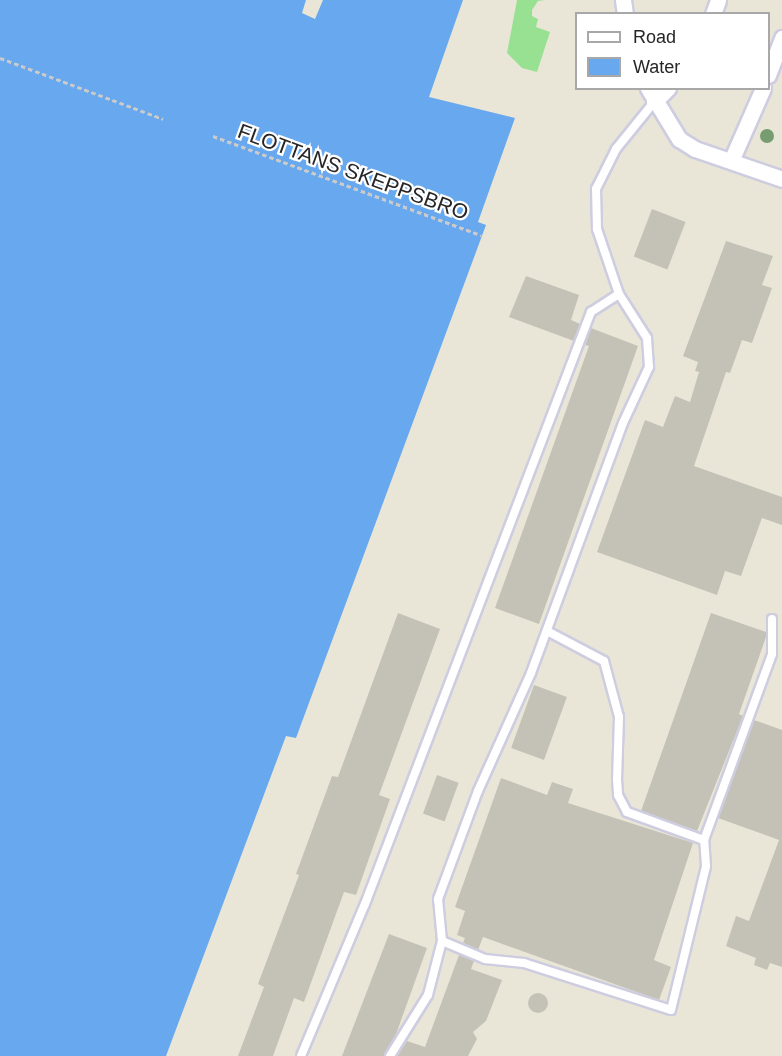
<!DOCTYPE html>
<html>
<head>
<meta charset="utf-8">
<style>
  body { margin:0 }
  #map { position:relative; width:782px; height:1056px; overflow:hidden; background:#eae6d7; font-family:Helvetica,sans-serif }
  div>[style] { position:absolute }
  .green>* { inset:0; background:#99e192 }
  .water>* { inset:0; background:#68a8ee }
  .building>* { inset:0; background:#c4c2b7; transform-origin:0 0 }
  .round { border-radius:50% }
  .path>* { height:3px; margin-top:-1.5px; transform-origin:0; background:repeating-linear-gradient(90deg,#cbcbcb 0 4.5px,transparent 0 7.5px) }
  .roads { filter:drop-shadow(2px 0 #cecde0) drop-shadow(-2px 0 #cecde0) drop-shadow(0 2px #cecde0) drop-shadow(0 -2px #cecde0) }
  .lane>* { height:8px; margin:-4px; padding:0 4px; transform-origin:4px; border-radius:4px; background:#fff }
  .street>* { height:15px; margin:-7.5px; padding:0 7.5px; transform-origin:7.5px; border-radius:7.5px; background:#fff }
  .trees>* { width:14px; height:14px; margin:-7px; border-radius:50%; background:#769d70 }
  span { translate:-50% -50%; white-space:nowrap; text-align:center; line-height:1.15; -webkit-text-stroke:4.5px #fff; paint-order:stroke }
  .street-label { font-size:21px; color:#262626 }
  .legend { position:absolute; left:575px; top:12px; width:195px; height:78px; box-sizing:border-box; background:#fff; border:2px solid #a8a8a8; margin:0; padding:8px 10px; list-style:none; font-size:18px; color:#262626 }
  .legend li { display:flex; align-items:center; gap:12px; height:30px }
  .legend b { width:30px; border:2px solid #a8a8a8 }
</style>
</head>
<body>
<div id="map">
  <div class="green">
    <i style="clip-path:polygon(517px 0,545px 0,538px 1px,532px 10px,532px 16px,538px 19px,536px 27px,550px 32px,537px 72px,522px 68px,507px 53px)"></i>
  </div>
  <div class="water">
    <i style="clip-path:polygon(0 0,306px 0,302px 13px,315px 19px,323px 0,463px 0,429px 97px,515px 118px,478px 222px,486px 225px,296px 738px,286px 736px,166px 1056px,0 1056px)"></i>
  </div>
  <div class="building">
    <i style="left:652px;top:209px;width:36px;height:51px;rotate:21deg"></i>
    <i style="clip-path:polygon(726px 241px,773px 256px,762px 285px,772px 288px,752px 343px,742px 340px,730px 373px,726px 372px,694px 466px,782px 497px,782px 525px,762px 518px,741px 576px,725px 571px,717px 595px,597px 552px,645px 420px,663px 427px,675px 396px,690px 402px,699px 372px,695px 371px,698px 362px,683px 356px)"></i>
    <i style="clip-path:polygon(526px 276px,579px 295px,571px 320px,580px 324px,574px 341px,509px 317px)"></i>
    <i style="clip-path:polygon(591px 328px,638px 346px,539px 624px,495px 608px,589px 346px,585px 345px)"></i>
    <i style="clip-path:polygon(398px 613px,440px 629px,379px 795px,390px 799px,356px 895px,344px 892px,304px 1002px,294px 998px,273px 1056px,238px 1056px,264px 987px,258px 984px,299px 875px,296px 874px,332px 776px,338px 777px)"></i>
    <i style="clip-path:polygon(711px 613px,766px 632px,766px 637px,739px 714px,743px 716px,697px 831px,641px 811px)"></i>
    <i style="left:534px;top:685px;width:35px;height:67px;rotate:20deg"></i>
    <i style="clip-path:polygon(754px 720px,782px 730px,782px 967px,770px 963px,767px 970px,754px 965px,756px 958px,726px 946px,736px 916px,749px 921px,779px 840px,718px 818px)"></i>
    <i style="left:437px;top:775px;width:23px;height:41px;rotate:20deg"></i>
    <i style="clip-path:polygon(501px 778px,547px 795px,552px 782px,573px 789px,568px 803px,693px 843px,654px 960px,671px 967px,659px 1000px,483px 937px,478px 950px,463px 943px,465px 938px,457px 935px,465px 911px,455px 907px)"></i>
    <i style="clip-path:polygon(389px 934px,427px 948px,395px 1037px,384px 1056px,342px 1056px)"></i>
    <i style="clip-path:polygon(459px 955px,474px 961px,471px 969px,502px 980px,486px 1021px,473px 1032px,477px 1039px,468px 1056px,397px 1056px,407px 1041px,425px 1047px)"></i>
    <i class="round" style="left:528px;top:993px;width:20px;height:20px"></i>
  </div>
  <div class="path">
    <i style="left:0;top:58px;width:174px;rotate:20.5deg"></i>
    <i style="left:213px;top:136px;width:286px;rotate:20.3deg"></i>
  </div>
  <div class="roads">
    <div class="lane">
      <i style="left:547px;top:631px;width:64px;rotate:27.8deg"></i>
      <i style="left:604px;top:661px;width:58px;rotate:75deg"></i>
      <i style="left:619px;top:717px;width:62px;rotate:91.8deg"></i>
      <i style="left:617px;top:779px;width:16px;rotate:86deg"></i>
      <i style="left:618px;top:795px;width:19px;rotate:62deg"></i>
      <i style="left:627px;top:812px;width:82px;rotate:20deg"></i>
      <i style="left:704px;top:840px;width:198px;rotate:-69.9deg"></i>
      <i style="left:772px;top:654px;width:35px;rotate:-90deg"></i>
      <i style="left:442px;top:941px;width:47px;rotate:22.7deg"></i>
      <i style="left:485px;top:959px;width:39px;rotate:6deg"></i>
      <i style="left:524px;top:963px;width:154px;rotate:17.7deg"></i>
      <i style="left:671px;top:1010px;width:148px;rotate:-76.3deg"></i>
      <i style="left:706px;top:866px;width:26px;rotate:-94deg"></i>
      <i style="left:301px;top:1056px;width:165px;rotate:-67.2deg"></i>
      <i style="left:365px;top:904px;width:634px;rotate:-69.11deg"></i>
      <i style="left:591px;top:312px;width:33px;rotate:-33deg"></i>
      <i style="left:390px;top:1056px;width:72px;rotate:-58.1deg"></i>
      <i style="left:428px;top:995px;width:56px;rotate:-75.5deg"></i>
      <i style="left:442px;top:941px;width:42px;rotate:-95.4deg"></i>
      <i style="left:438px;top:899px;width:115px;rotate:-69.7deg"></i>
      <i style="left:478px;top:791px;width:129px;rotate:-65.8deg"></i>
      <i style="left:531px;top:673px;width:266px;rotate:-69.8deg"></i>
      <i style="left:623px;top:423px;width:62px;rotate:-65.1deg"></i>
      <i style="left:649px;top:367px;width:29px;rotate:-94deg"></i>
      <i style="left:647px;top:338px;width:52px;rotate:-122.5deg"></i>
      <i style="left:619px;top:294px;width:69px;rotate:-108.7deg"></i>
      <i style="left:597px;top:229px;width:40px;rotate:-91.4deg"></i>
      <i style="left:596px;top:189px;width:45px;rotate:-63.4deg"></i>
      <i style="left:616px;top:149px;width:60px;rotate:-51deg"></i>
    </div>
    <div class="street">
      <i style="left:623px;top:0;width:14px;rotate:82deg"></i>
      <i style="left:713px;top:14px;width:15px;rotate:-70deg"></i>
      <i style="left:768px;top:75px;width:40px;rotate:-69deg"></i>
      <i style="left:648px;top:88px;width:60px;rotate:58.7deg"></i>
      <i style="left:679px;top:139px;width:19px;rotate:32deg"></i>
      <i style="left:695px;top:149px;width:92px;rotate:19deg"></i>
      <i style="left:654px;top:102px;width:20px;rotate:-45deg"></i>
      <i style="left:731px;top:161px;width:80px;rotate:-66.3deg"></i>
    </div>
  </div>
  <div class="trees">
    <i style="left:767px;top:136px"></i>
  </div>
  <div class="street-label">
    <span style="left:353px;top:172px;rotate:20deg">FLOTTANS SKEPPSBRO</span>
  </div>
  <ul class="legend">
  <li><b style="height:8px;background:#fff"></b>Road</li>
  <li><b style="height:16px;background:#68a8ee"></b>Water</li>
  </ul>
</div>
</body>
</html>
